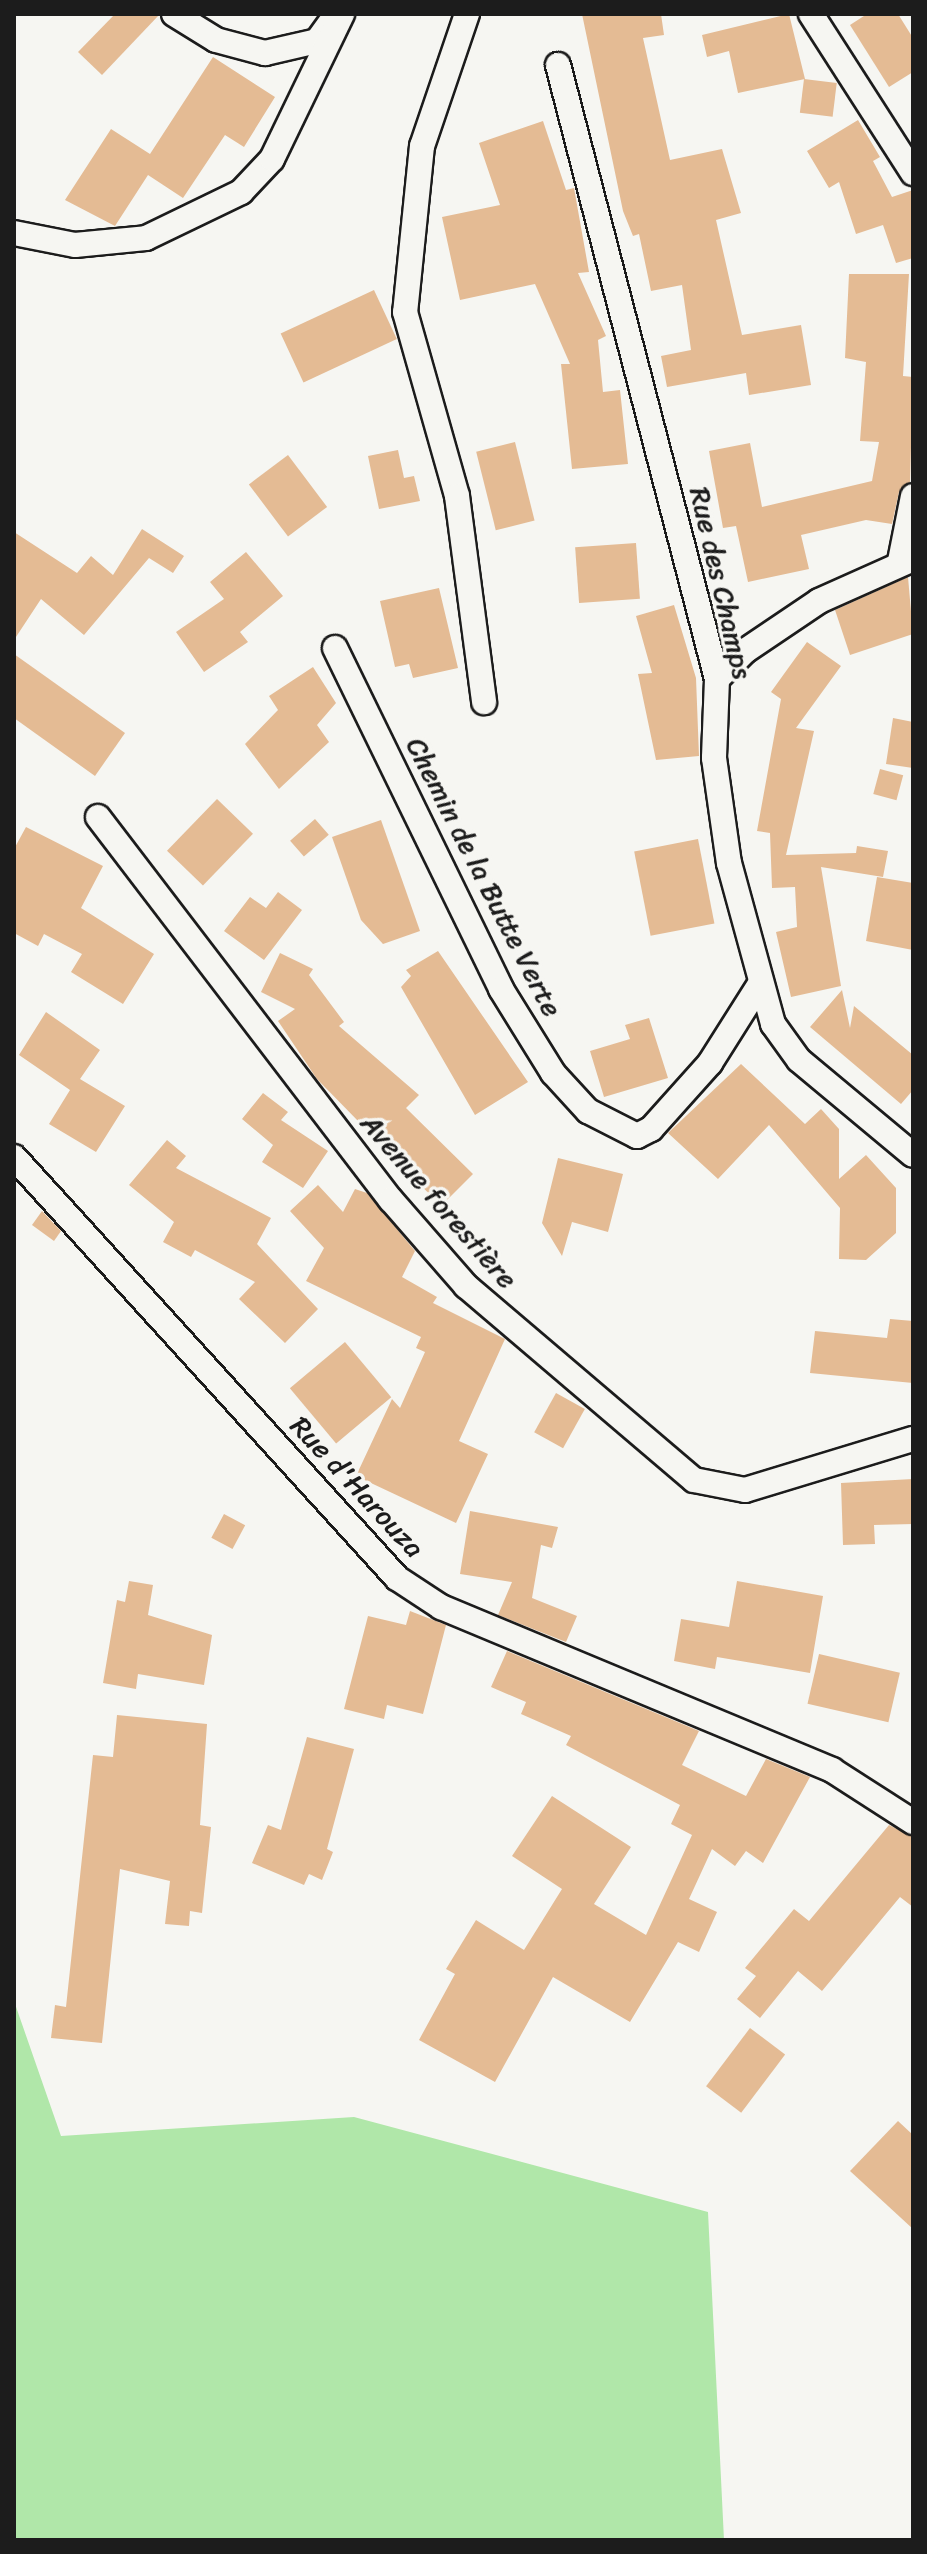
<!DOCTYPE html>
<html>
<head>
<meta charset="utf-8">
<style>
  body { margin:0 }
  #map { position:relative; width:927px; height:2554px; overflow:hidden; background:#f6f6f2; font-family:Sriracha,sans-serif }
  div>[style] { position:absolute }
  .green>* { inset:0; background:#b0e7a9 }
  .building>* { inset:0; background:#e4bb94; transform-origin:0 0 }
  .roads { filter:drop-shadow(2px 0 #1c1c1c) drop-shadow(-2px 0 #1c1c1c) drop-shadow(0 2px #1c1c1c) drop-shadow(0 -2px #1c1c1c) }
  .street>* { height:24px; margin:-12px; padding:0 12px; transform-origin:12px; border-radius:12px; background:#f6f6f2 }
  span { translate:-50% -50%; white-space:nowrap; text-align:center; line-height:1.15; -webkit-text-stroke:7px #f6f6f2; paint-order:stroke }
  .street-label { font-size:28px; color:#1c1c1c }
  .frame { position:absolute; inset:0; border:16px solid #1c1c1c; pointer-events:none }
</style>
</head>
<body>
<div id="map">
  <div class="green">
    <i style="clip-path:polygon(14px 2001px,61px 2136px,354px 2117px,708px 2212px,724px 2540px,14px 2540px)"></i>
  </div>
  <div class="building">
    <i style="clip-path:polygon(115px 14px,159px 15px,102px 75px,78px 52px)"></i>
    <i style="clip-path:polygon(582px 14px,661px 14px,664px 35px,643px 38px,670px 160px,722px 149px,741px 213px,716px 220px,742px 335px,801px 325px,811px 385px,749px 395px,746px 373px,667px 387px,661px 356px,691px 350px,682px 285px,651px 291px,639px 234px,633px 236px,623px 211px)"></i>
    <i style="clip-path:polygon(789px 14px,805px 79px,738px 93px,729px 51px,707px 57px,702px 35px)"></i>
    <i style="clip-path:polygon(867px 14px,898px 14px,913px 38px,913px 72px,889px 87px,850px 25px)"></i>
    <i style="clip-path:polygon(213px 57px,275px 97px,244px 147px,225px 135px,183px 198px,148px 175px,115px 226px,65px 200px,111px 129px,150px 154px)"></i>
    <i style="left:804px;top:79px;width:33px;height:34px;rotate:7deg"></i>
    <i style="clip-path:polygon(858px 120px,880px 157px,873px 161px,892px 197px,913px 190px,913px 258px,896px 263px,883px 225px,856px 234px,839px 182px,829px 188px,807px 151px)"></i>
    <i style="clip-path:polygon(543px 121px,566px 190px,574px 188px,589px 272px,578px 273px,606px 336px,598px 340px,603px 392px,620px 390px,628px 464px,572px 469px,561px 364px,570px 364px,535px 284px,460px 300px,442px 217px,500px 205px,479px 143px)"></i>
    <i style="clip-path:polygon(849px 274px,909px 274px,903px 376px,913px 377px,910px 482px,899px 492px,892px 524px,866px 520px,801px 535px,809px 569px,748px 582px,736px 526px,723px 528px,709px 451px,750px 443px,762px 507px,872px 481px,879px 442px,860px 441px,866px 362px,845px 358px)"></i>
    <i style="left:374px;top:290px;width:54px;height:103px;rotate:65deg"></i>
    <i style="left:515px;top:442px;width:81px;height:40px;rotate:76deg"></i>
    <i style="clip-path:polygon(398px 450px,404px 478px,414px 476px,420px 501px,379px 509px,368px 456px)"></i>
    <i style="left:288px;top:455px;width:65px;height:49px;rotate:53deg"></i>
    <i style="clip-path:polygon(142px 529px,184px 556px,173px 573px,149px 558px,84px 635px,41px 599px,14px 640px,14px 532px,77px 573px,91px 556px,113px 575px)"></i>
    <i style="left:636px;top:543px;width:56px;height:61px;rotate:86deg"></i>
    <i style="clip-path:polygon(246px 552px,283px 596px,240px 632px,248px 642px,204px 672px,176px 632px,224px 599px,210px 582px)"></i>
    <i style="clip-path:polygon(908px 577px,913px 634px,850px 655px,835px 610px)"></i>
    <i style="clip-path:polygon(439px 588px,458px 668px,413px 678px,409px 664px,395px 667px,380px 601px)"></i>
    <i style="clip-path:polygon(674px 605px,696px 678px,699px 756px,656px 760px,638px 674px,652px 673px,636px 616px)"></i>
    <i style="clip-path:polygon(807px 642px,841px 666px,796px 728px,814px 731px,786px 855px,856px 853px,857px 846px,888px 851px,883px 877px,821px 867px,841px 986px,791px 997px,776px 932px,797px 927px,795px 887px,772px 888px,770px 833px,757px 831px,781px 699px,771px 692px)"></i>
    <i style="clip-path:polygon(14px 654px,125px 733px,95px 776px,14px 718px)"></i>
    <i style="clip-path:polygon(313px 667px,336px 703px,317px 725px,329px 742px,279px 789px,245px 744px,278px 710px,269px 696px)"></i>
    <i style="clip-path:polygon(893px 718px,913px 722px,913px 768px,886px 764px)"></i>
    <i style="left:880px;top:769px;width:24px;height:26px;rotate:15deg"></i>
    <i style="left:217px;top:799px;width:50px;height:72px;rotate:44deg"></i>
    <i style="left:315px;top:819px;width:21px;height:33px;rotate:49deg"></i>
    <i style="clip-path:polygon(381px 820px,420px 931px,383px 944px,361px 920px,332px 837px)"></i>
    <i style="clip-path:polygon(26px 827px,103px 866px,81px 908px,154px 954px,123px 1004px,71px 972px,82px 954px,44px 934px,38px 946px,14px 933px,14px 849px)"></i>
    <i style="left:698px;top:839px;width:86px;height:65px;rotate:79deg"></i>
    <i style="clip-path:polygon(877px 877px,913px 883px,913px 950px,866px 941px)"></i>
    <i style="clip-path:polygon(278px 892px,302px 910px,264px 960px,224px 931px,250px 897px,266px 908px)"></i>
    <i style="clip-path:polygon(438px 951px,528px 1082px,475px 1115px,401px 987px,411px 976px,406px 970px)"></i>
    <i style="clip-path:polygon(280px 953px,313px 969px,309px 975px,344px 1022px,339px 1026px,419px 1095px,406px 1108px,473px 1174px,441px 1206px,317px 1079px,278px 1021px,295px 1009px,261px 992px)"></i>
    <i style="clip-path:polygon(842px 990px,850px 1028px,854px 1006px,913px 1055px,913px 1090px,901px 1104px,810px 1027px)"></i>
    <i style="clip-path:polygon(46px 1012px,100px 1050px,80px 1079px,125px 1106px,96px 1152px,49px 1124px,70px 1090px,19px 1055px)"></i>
    <i style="clip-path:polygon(649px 1018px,668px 1078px,604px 1097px,590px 1051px,630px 1039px,625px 1025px)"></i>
    <i style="clip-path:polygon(741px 1064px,805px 1124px,821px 1109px,839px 1129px,839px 1179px,866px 1155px,896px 1188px,896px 1233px,866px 1260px,839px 1259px,840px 1208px,769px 1125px,718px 1179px,668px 1133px)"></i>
    <i style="clip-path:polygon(263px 1093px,288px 1112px,281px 1120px,328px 1151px,303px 1188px,262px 1162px,273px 1145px,242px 1119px)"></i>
    <i style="clip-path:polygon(167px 1140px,186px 1156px,176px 1168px,271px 1218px,257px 1244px,318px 1309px,285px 1343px,239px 1299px,255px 1282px,195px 1250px,191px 1257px,163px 1242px,174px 1222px,129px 1185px)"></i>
    <i style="clip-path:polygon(558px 1158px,623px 1174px,608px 1232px,572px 1222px,562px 1256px,542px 1223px)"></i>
    <i style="clip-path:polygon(318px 1185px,343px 1212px,355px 1189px,367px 1193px,415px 1251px,402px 1277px,437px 1297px,433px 1303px,505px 1339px,459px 1441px,488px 1454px,456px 1523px,356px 1476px,392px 1399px,400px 1408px,425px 1352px,416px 1348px,421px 1337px,306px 1281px,324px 1248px,290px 1211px)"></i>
    <i style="clip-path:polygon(42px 1211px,61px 1231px,54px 1241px,32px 1225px)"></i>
    <i style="clip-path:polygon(890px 1319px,913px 1321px,913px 1383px,810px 1373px,815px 1331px,887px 1338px)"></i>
    <i style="left:345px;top:1342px;width:72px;height:72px;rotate:50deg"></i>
    <i style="left:556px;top:1393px;width:33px;height:45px;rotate:29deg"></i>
    <i style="clip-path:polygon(913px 1479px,913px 1524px,874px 1525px,875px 1544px,843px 1545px,841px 1483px)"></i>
    <i style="clip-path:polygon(470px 1511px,558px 1527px,552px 1548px,541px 1545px,532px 1598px,577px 1616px,566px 1642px,498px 1615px,512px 1582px,460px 1574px)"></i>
    <i style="left:224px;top:1514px;width:24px;height:27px;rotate:28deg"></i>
    <i style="clip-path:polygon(129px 1581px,153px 1585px,148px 1615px,212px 1635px,204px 1685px,138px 1674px,136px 1689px,103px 1683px,117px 1600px,125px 1602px)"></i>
    <i style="clip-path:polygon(737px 1581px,823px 1596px,810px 1673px,717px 1657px,715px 1669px,674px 1661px,681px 1619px,729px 1627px)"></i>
    <i style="clip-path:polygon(410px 1611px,446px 1625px,423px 1714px,387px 1705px,384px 1719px,344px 1709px,368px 1616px,406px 1625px)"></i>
    <i style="clip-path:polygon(507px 1651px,699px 1731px,682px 1765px,746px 1796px,766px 1759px,810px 1777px,763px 1863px,746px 1851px,735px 1866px,712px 1849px,689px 1899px,717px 1912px,699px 1952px,678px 1942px,630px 2022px,553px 1977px,495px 2082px,419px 2040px,455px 1974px,446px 1969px,476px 1920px,524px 1950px,562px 1889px,512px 1856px,552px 1796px,631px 1847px,594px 1904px,646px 1935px,692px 1835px,671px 1824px,680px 1805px,566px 1745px,571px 1736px,521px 1714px,526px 1702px,491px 1687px)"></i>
    <i style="left:819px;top:1654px;width:83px;height:51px;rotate:13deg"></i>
    <i style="clip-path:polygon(117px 1715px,207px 1724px,200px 1825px,211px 1827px,202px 1913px,190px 1911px,189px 1926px,165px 1924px,170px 1881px,120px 1869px,102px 2043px,51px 2038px,55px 2005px,66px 2007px,93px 1755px,113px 1757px)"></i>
    <i style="clip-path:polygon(307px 1737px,354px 1749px,327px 1849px,333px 1852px,322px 1880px,309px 1874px,304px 1885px,252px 1863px,268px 1825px,281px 1830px)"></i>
    <i style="clip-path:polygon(889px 1825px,913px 1837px,913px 1907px,900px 1897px,822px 1991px,798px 1971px,760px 2018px,737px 1999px,756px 1976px,745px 1968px,794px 1909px,809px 1921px)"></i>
    <i style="left:750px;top:2028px;width:44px;height:73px;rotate:37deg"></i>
    <i style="clip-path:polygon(898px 2121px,913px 2135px,913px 2229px,850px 2171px)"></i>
  </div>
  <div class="roads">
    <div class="street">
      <i style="left:174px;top:14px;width:49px;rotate:31.8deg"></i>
      <i style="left:216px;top:40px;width:51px;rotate:14.9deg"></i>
      <i style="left:265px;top:53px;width:53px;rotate:-13deg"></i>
      <i style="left:317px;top:41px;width:24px;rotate:-54deg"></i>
      <i style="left:467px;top:14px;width:139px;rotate:108.8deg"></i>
      <i style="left:422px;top:146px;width:167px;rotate:95.8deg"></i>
      <i style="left:405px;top:312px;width:191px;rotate:74.2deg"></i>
      <i style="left:457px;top:496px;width:208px;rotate:82.5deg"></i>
      <i style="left:811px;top:14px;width:189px;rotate:57.3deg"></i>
      <i style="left:558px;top:65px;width:634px;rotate:75.48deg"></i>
      <i style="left:717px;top:679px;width:79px;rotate:92.2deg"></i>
      <i style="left:714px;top:758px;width:106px;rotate:81.9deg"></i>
      <i style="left:729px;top:863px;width:167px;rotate:74.7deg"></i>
      <i style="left:773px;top:1024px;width:44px;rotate:54.2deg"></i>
      <i style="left:799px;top:1060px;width:148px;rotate:39.8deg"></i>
      <i style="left:14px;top:233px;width:62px;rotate:11.1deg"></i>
      <i style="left:75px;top:245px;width:71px;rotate:-5.6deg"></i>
      <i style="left:146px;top:238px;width:106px;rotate:-25.8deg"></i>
      <i style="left:241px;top:192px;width:45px;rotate:-46.8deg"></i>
      <i style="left:272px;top:159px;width:161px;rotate:-64.2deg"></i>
      <i style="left:900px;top:561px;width:66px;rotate:-78.7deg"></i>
      <i style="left:335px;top:648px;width:379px;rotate:64deg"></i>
      <i style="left:501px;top:989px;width:99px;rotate:58.2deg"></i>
      <i style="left:553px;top:1073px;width:52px;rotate:47.4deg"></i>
      <i style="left:588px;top:1111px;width:55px;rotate:27deg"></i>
      <i style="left:637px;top:1136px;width:16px;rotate:-27deg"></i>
      <i style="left:651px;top:1129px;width:89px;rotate:-48.2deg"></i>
      <i style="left:710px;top:1063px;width:93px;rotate:-57.7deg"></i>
      <i style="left:717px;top:679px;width:40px;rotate:-45deg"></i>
      <i style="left:745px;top:651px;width:89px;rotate:-34deg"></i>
      <i style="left:819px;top:601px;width:103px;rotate:-24.1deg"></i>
      <i style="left:98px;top:817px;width:482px;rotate:52.6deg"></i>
      <i style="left:391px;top:1200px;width:114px;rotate:48.9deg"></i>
      <i style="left:466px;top:1286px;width:299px;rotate:40.4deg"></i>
      <i style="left:694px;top:1480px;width:52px;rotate:11.1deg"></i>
      <i style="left:745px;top:1490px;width:176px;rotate:-16.9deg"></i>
      <i style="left:14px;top:1157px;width:569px;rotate:47.71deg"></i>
      <i style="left:397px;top:1578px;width:53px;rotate:33.4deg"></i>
      <i style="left:441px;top:1607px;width:424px;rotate:22.6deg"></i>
      <i style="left:832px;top:1770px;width:96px;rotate:32.7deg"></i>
    </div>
  </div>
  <div class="street-label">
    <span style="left:721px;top:583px;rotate:77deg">Rue des Champs</span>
    <span style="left:484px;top:877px;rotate:63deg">Chemin de la Butte Verte</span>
    <span style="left:439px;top:1201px;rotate:49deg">Avenue forestière</span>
    <span style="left:357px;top:1487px;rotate:47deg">Rue d'Harouza</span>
  </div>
  <div class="frame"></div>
</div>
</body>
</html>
